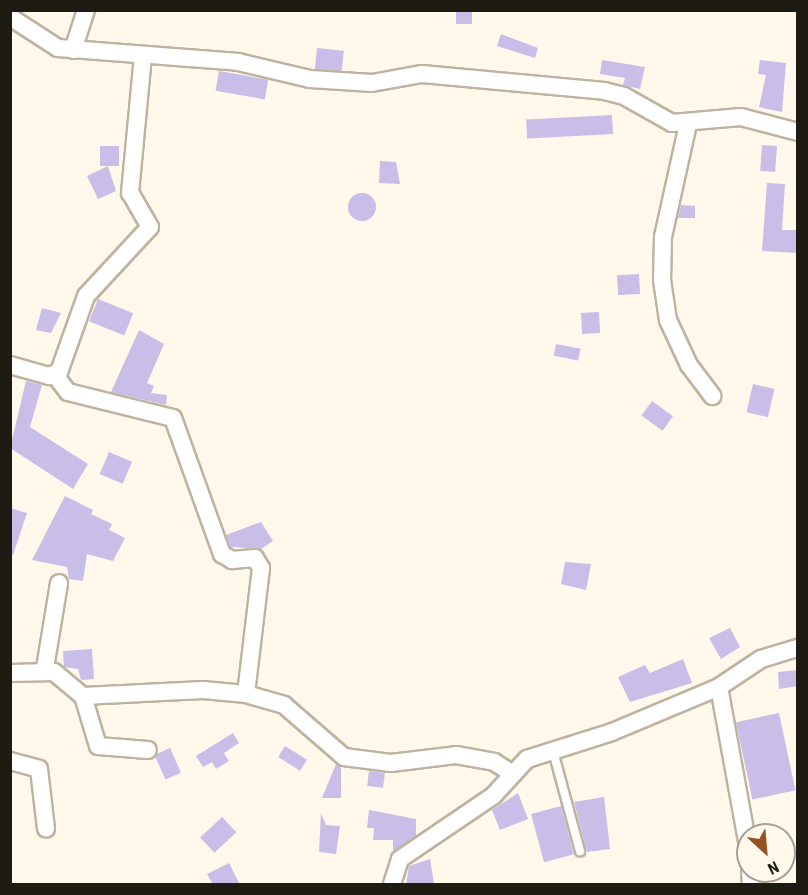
<!DOCTYPE html>
<html>
<head>
<meta charset="utf-8">
<style>
  body { margin:0 }
  #map { position:relative; width:808px; height:895px; overflow:hidden; background:#fff8eb; font-family:"Roboto Condensed",sans-serif }
  div>[style] { position:absolute }
  .building>* { inset:0; background:#c8bee8; transform-origin:0 0 }
  .round { border-radius:50% }
  .roads { filter:drop-shadow(2px 0 #beb39f) drop-shadow(-2px 0 #beb39f) drop-shadow(0 2px #beb39f) drop-shadow(0 -2px #beb39f) }
  .service>* { height:8px; margin:-4px; padding:0 4px; transform-origin:4px; border-radius:4px; background:#fff }
  .minor>* { height:16px; margin:-8px; padding:0 8px; transform-origin:8px; border-radius:8px; background:#fff }
  span { translate:-50% -50%; white-space:nowrap; text-align:center; line-height:1.15; -webkit-text-stroke:6px #fff8eb; paint-order:stroke }
  .frame { position:absolute; inset:0; border:12px solid #1e1b13; pointer-events:none }
  .north { position:absolute; left:736px; top:823px; width:60px; height:60px; box-sizing:border-box; background:#fff8eb; border:2px solid #a5a095; border-radius:50%; rotate:154deg; font-size:16px; font-weight:700; line-height:24px; text-align:center; color:#1e1b13 }
  .north::after { content:''; display:block; margin:auto; width:21px; height:27px; background:#955223; clip-path:polygon(50% 0,100% 100%,50% 72%,0 100%) }
</style>
</head>
<body>
<div id="map">
  <div class="building">
    <i style="left:456px;top:10px;width:16px;height:14px"></i>
    <i style="clip-path:polygon(501px 34px,538px 48px,535px 58px,497px 46px)"></i>
    <i style="left:317px;top:48px;width:27px;height:21px;rotate:6deg"></i>
    <i style="clip-path:polygon(602px 60px,645px 67px,640px 89px,623px 85px,625px 78px,600px 74px)"></i>
    <i style="clip-path:polygon(760px 60px,786px 63px,782px 112px,759px 107px,766px 75px,758px 74px)"></i>
    <i style="left:219px;top:71px;width:50px;height:20px;rotate:10deg"></i>
    <i style="left:612px;top:115px;width:19px;height:86px;rotate:87deg"></i>
    <i style="left:762px;top:145px;width:15px;height:26px;rotate:4deg"></i>
    <i style="left:119px;top:146px;width:20px;height:19px;rotate:90deg"></i>
    <i style="clip-path:polygon(380px 161px,396px 162px,400px 184px,379px 183px)"></i>
    <i style="clip-path:polygon(108px 166px,116px 191px,98px 199px,87px 176px)"></i>
    <i style="clip-path:polygon(767px 183px,785px 184px,782px 230px,798px 230px,798px 253px,762px 251px)"></i>
    <i class="round" style="left:348px;top:193px;width:28px;height:28px"></i>
    <i style="clip-path:polygon(681px 205px,695px 206px,695px 218px,678px 218px)"></i>
    <i style="left:639px;top:274px;width:20px;height:22px;rotate:87deg"></i>
    <i style="left:98px;top:299px;width:38px;height:24px;rotate:22deg"></i>
    <i style="clip-path:polygon(42px 308px,61px 313px,51px 333px,36px 330px)"></i>
    <i style="left:599px;top:312px;width:21px;height:18px;rotate:87deg"></i>
    <i style="clip-path:polygon(139px 330px,164px 344px,147px 383px,154px 386px,151px 393px,167px 395px,166px 405px,111px 392px)"></i>
    <i style="left:556px;top:344px;width:25px;height:12px;rotate:11deg"></i>
    <i style="clip-path:polygon(26px 381px,42px 385px,30px 427px,88px 464px,73px 489px,10px 448px)"></i>
    <i style="left:753px;top:384px;width:22px;height:29px;rotate:13deg"></i>
    <i style="left:652px;top:401px;width:26px;height:18px;rotate:36deg"></i>
    <i style="left:109px;top:452px;width:25px;height:24px;rotate:23deg"></i>
    <i style="clip-path:polygon(65px 496px,93px 510px,91px 514px,112px 524px,109px 530px,125px 538px,113px 561px,87px 554px,83px 581px,69px 579px,67px 567px,32px 560px)"></i>
    <i style="clip-path:polygon(10px 508px,27px 513px,13px 555px,10px 555px)"></i>
    <i style="clip-path:polygon(261px 522px,273px 541px,261px 549px,231px 547px,226px 535px)"></i>
    <i style="clip-path:polygon(565px 562px,591px 564px,586px 590px,561px 584px)"></i>
    <i style="clip-path:polygon(730px 628px,740px 647px,721px 659px,709px 638px)"></i>
    <i style="clip-path:polygon(92px 649px,94px 679px,81px 680px,78px 669px,64px 667px,63px 651px)"></i>
    <i style="clip-path:polygon(683px 659px,692px 683px,630px 702px,618px 677px,645px 665px,650px 673px)"></i>
    <i style="clip-path:polygon(798px 670px,798px 686px,779px 689px,778px 672px)"></i>
    <i style="left:779px;top:713px;width:79px;height:44px;rotate:78deg"></i>
    <i style="clip-path:polygon(233px 733px,239px 743px,224px 753px,229px 761px,216px 769px,212px 762px,203px 767px,196px 756px)"></i>
    <i style="left:285px;top:746px;width:26px;height:13px;rotate:32deg"></i>
    <i style="left:170px;top:748px;width:27px;height:17px;rotate:66deg"></i>
    <i style="clip-path:polygon(336px 764px,341px 767px,341px 798px,322px 798px)"></i>
    <i style="left:369px;top:771px;width:16px;height:15px;rotate:7deg"></i>
    <i style="clip-path:polygon(518px 793px,528px 819px,500px 830px,492px 810px)"></i>
    <i style="clip-path:polygon(604px 797px,610px 849px,587px 852px,574px 802px)"></i>
    <i style="left:561px;top:806px;width:50px;height:31px;rotate:75deg"></i>
    <i style="clip-path:polygon(369px 810px,416px 819px,416px 836px,393px 852px,393px 840px,373px 840px,374px 828px,367px 828px)"></i>
    <i style="clip-path:polygon(321px 813px,326px 825px,340px 826px,336px 854px,319px 852px)"></i>
    <i style="left:222px;top:817px;width:21px;height:30px;rotate:47deg"></i>
    <i style="clip-path:polygon(430px 859px,434px 883px,406px 885px,409px 866px)"></i>
    <i style="clip-path:polygon(229px 863px,240px 885px,213px 885px,207px 874px)"></i>
  </div>
  <div class="roads">
    <div class="service">
      <i style="left:553px;top:751px;width:104px;rotate:74.9deg"></i>
    </div>
    <div class="minor">
      <i style="left:10px;top:17px;width:57px;rotate:32.9deg"></i>
      <i style="left:58px;top:48px;width:181px;rotate:4.4deg"></i>
      <i style="left:238px;top:62px;width:74px;rotate:13.3deg"></i>
      <i style="left:310px;top:79px;width:62px;rotate:3.7deg"></i>
      <i style="left:372px;top:83px;width:51px;rotate:-10.2deg"></i>
      <i style="left:422px;top:74px;width:183px;rotate:5.3deg"></i>
      <i style="left:604px;top:91px;width:21px;rotate:14deg"></i>
      <i style="left:624px;top:96px;width:55px;rotate:29.4deg"></i>
      <i style="left:672px;top:123px;width:69px;rotate:-5deg"></i>
      <i style="left:741px;top:117px;width:59px;rotate:14.7deg"></i>
      <i style="left:73px;top:50px;width:42px;rotate:-72deg"></i>
      <i style="left:688px;top:124px;width:116px;rotate:102.5deg"></i>
      <i style="left:663px;top:237px;width:43px;rotate:91.3deg"></i>
      <i style="left:662px;top:280px;width:40px;rotate:81.5deg"></i>
      <i style="left:668px;top:320px;width:50px;rotate:65deg"></i>
      <i style="left:689px;top:365px;width:39px;rotate:53deg"></i>
      <i style="left:10px;top:365px;width:41px;rotate:15.8deg"></i>
      <i style="left:49px;top:376px;width:11px;rotate:-22deg"></i>
      <i style="left:59px;top:372px;width:81px;rotate:-70.4deg"></i>
      <i style="left:86px;top:296px;width:94px;rotate:-47.2deg"></i>
      <i style="left:150px;top:227px;width:39px;rotate:-120deg"></i>
      <i style="left:130px;top:193px;width:138px;rotate:-84.6deg"></i>
      <i style="left:55px;top:375px;width:21px;rotate:53deg"></i>
      <i style="left:68px;top:392px;width:108px;rotate:13.9deg"></i>
      <i style="left:173px;top:418px;width:145px;rotate:70.2deg"></i>
      <i style="left:222px;top:554px;width:12px;rotate:31deg"></i>
      <i style="left:232px;top:560px;width:23px;rotate:-5deg"></i>
      <i style="left:255px;top:558px;width:12px;rotate:59deg"></i>
      <i style="left:261px;top:568px;width:127px;rotate:96.8deg"></i>
      <i style="left:246px;top:694px;width:43px;rotate:-174.7deg"></i>
      <i style="left:203px;top:690px;width:120px;rotate:177.1deg"></i>
      <i style="left:45px;top:668px;width:86px;rotate:-80.6deg"></i>
      <i style="left:10px;top:673px;width:44px;rotate:-1.3deg"></i>
      <i style="left:54px;top:672px;width:38px;rotate:40deg"></i>
      <i style="left:83px;top:696px;width:52px;rotate:73.3deg"></i>
      <i style="left:98px;top:746px;width:50px;rotate:4.6deg"></i>
      <i style="left:719px;top:687px;width:162px;rotate:79.7deg"></i>
      <i style="left:246px;top:694px;width:40px;rotate:16deg"></i>
      <i style="left:284px;top:705px;width:79px;rotate:40.9deg"></i>
      <i style="left:344px;top:757px;width:47px;rotate:7.3deg"></i>
      <i style="left:391px;top:763px;width:65px;rotate:-7deg"></i>
      <i style="left:456px;top:755px;width:39px;rotate:10deg"></i>
      <i style="left:494px;top:762px;width:19px;rotate:32deg"></i>
      <i style="left:10px;top:761px;width:30px;rotate:15deg"></i>
      <i style="left:39px;top:769px;width:60px;rotate:83.3deg"></i>
      <i style="left:750px;top:871px;width:13px;rotate:86deg"></i>
      <i style="left:392px;top:884px;width:26px;rotate:-72deg"></i>
      <i style="left:400px;top:859px;width:112px;rotate:-34.1deg"></i>
      <i style="left:493px;top:796px;width:50px;rotate:-47.4deg"></i>
      <i style="left:527px;top:759px;width:89px;rotate:-17.6deg"></i>
      <i style="left:612px;top:732px;width:116px;rotate:-22.8deg"></i>
      <i style="left:719px;top:687px;width:50px;rotate:-33.7deg"></i>
      <i style="left:761px;top:659px;width:39px;rotate:-17deg"></i>
    </div>
  </div>
  <div class="frame"></div>
  <div class="north">N</div>
</div>
</body>
</html>
